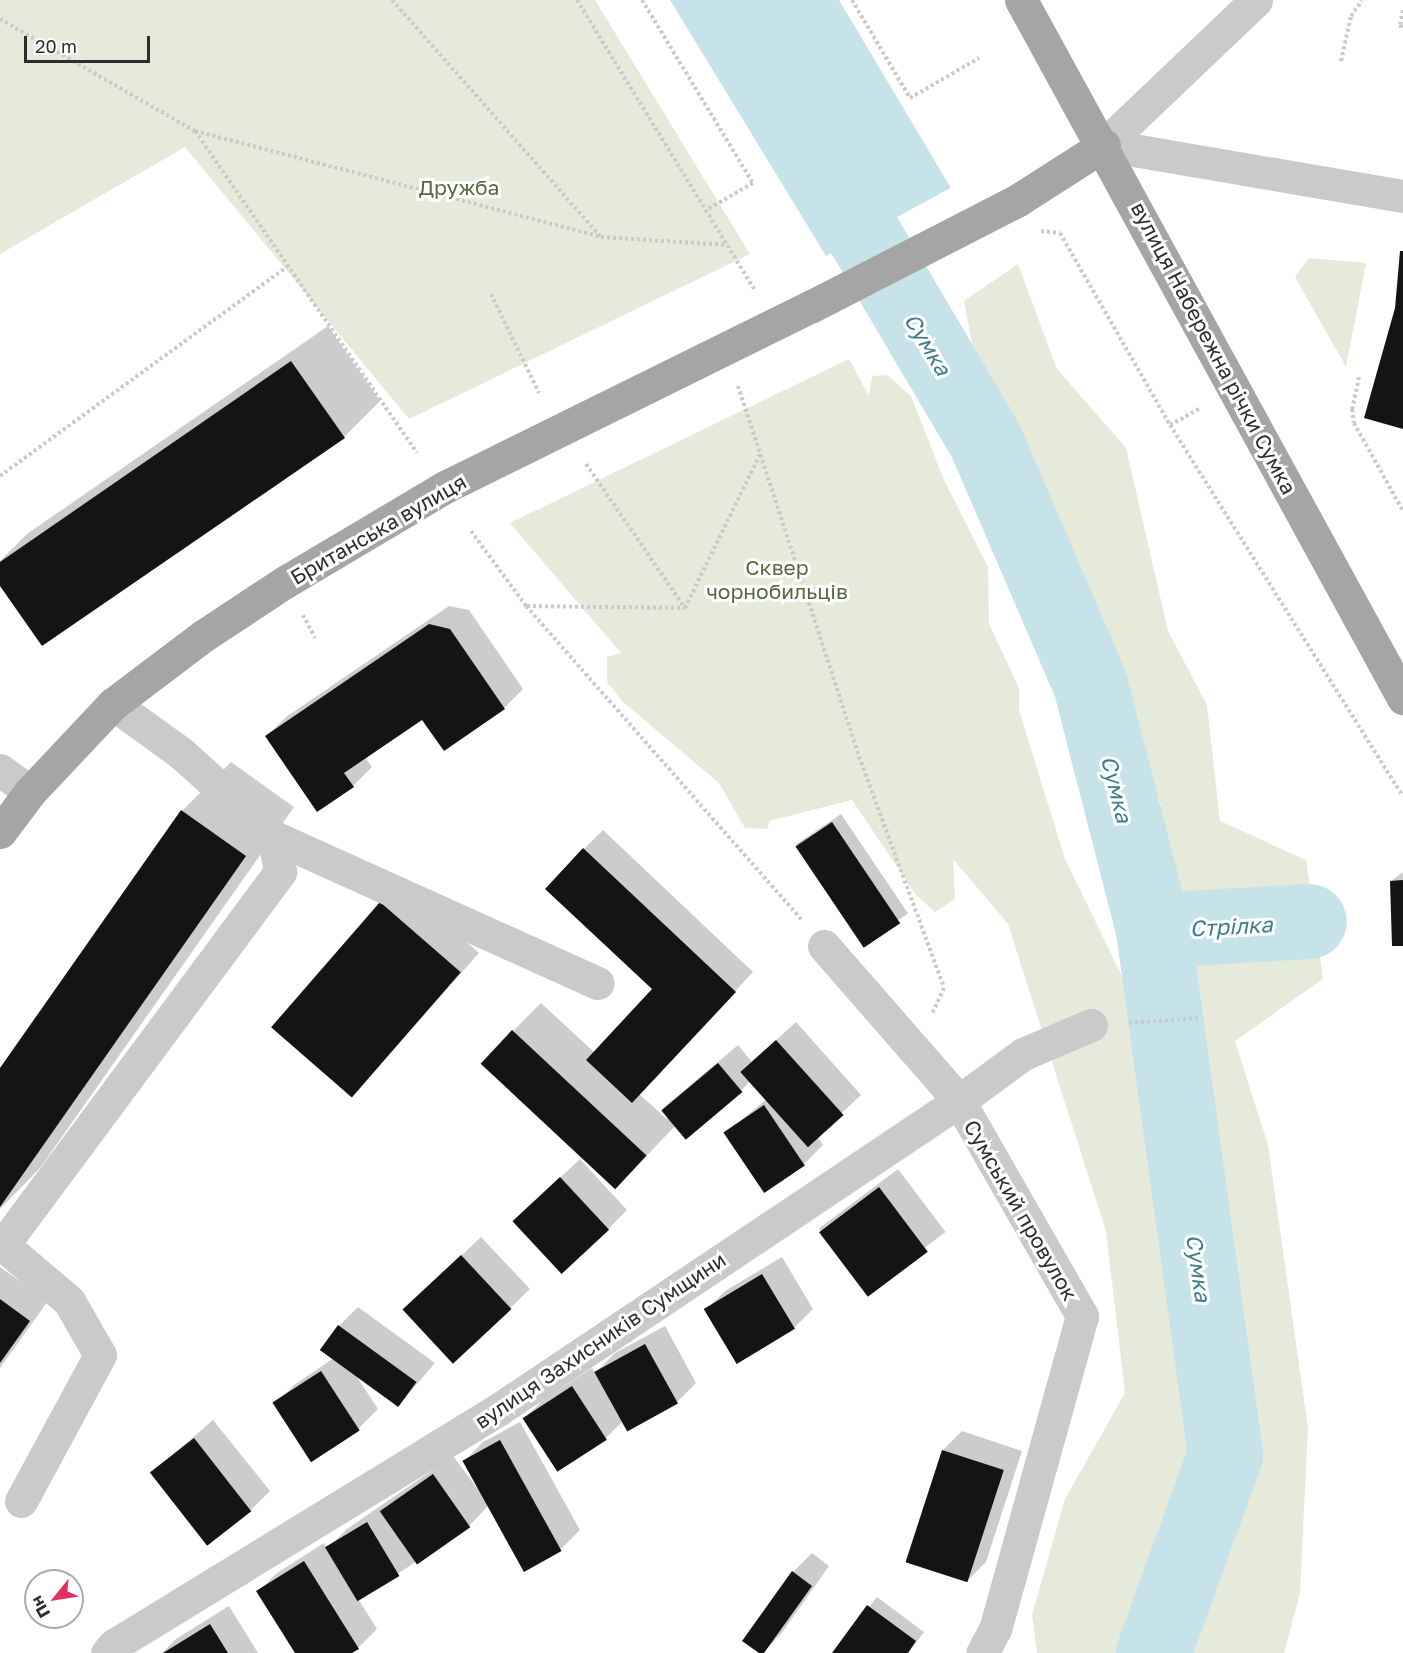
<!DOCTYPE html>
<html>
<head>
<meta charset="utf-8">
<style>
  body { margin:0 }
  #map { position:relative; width:1403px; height:1653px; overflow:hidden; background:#fff; font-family:"Golos Text",sans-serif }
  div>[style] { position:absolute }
  .green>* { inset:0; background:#e6eada }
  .water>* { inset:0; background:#c7e3ea }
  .pier>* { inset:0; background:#fff }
  .shadow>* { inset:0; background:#0003; transform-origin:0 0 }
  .river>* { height:75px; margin:-37.5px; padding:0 37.5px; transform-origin:37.5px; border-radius:37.5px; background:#c7e3ea }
  .building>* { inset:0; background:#141414; transform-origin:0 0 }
  .path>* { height:4px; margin-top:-2px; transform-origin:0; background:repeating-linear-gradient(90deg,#cacaca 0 3px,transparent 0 6px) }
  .minor>* { height:33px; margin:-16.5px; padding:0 16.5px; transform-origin:16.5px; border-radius:16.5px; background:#cacaca }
  .major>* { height:33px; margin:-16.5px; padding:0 16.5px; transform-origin:16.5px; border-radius:16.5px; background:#a5a5a5 }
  span { translate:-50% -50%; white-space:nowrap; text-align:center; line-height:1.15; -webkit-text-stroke:6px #fff; paint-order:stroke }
  .park-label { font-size:21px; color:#58673c }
  .street-label { font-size:21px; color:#2d2d2d }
  .water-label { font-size:22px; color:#3d7d8c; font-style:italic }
  .north { position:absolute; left:24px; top:1569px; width:60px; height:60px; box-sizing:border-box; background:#fff; border:2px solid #ababab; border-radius:50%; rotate:240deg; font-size:16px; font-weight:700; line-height:24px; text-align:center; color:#2d2d2d }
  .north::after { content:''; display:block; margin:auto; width:21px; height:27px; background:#e03262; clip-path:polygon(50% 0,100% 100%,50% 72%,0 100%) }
  .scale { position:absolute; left:24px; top:36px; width:126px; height:27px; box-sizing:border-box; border:3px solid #2d2d2d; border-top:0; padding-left:8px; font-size:18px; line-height:21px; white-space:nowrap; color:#2d2d2d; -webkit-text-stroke:4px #fff; paint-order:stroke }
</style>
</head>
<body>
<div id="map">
  <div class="green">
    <i style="clip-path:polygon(0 0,595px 0,750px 254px,409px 419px,185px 147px,0 254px)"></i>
    <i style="clip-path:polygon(1309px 258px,1366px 263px,1346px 367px,1295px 277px)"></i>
    <i style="clip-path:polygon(1018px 264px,1057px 369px,1126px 448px,1168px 631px,1207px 705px,1220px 821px,1306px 860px,1323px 979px,1235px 1041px,1268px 1145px,1308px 1428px,1300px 1593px,1284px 1653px,1037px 1653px,1032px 1615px,1065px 1499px,1125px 1393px,1106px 1231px,1008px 924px,953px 859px,955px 899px,935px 912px,916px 895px,852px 800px,769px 821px,768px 829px,745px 828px,719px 783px,623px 702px,607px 682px,607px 657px,621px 653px,510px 523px,849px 359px,869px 396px,872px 376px,887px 375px,911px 396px,944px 480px,988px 567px,989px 624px,1019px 688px,1019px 710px,1065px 859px,1136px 1005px,1145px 907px,1128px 860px,1161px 804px,1101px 685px,1096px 621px,980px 440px,978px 375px,964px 301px)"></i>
  </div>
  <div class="water">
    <i style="clip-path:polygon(670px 0,839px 0,951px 188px,826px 256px)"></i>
  </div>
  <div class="pier">
    <i style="clip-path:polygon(954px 187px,827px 259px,823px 258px,954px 186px)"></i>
  </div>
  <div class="shadow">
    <i style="clip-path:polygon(328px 326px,380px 401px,344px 437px,0 583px,0 561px,27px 534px)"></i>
    <i style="clip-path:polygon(449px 606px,469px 610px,523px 689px,504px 708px,444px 749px,422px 718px,365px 757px,372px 767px,353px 786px,267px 736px,286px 717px)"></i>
    <i style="clip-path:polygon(231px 762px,294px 807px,40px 1168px,0 1209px,0 1071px,182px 811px)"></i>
    <i style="left:841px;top:814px;width:120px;height:54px;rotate:56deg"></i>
    <i style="clip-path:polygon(603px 830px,753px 972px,639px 1094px,668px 1120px,662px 1109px,738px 1045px,752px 1062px,796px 1022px,861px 1095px,817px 1136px,823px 1145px,804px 1164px,765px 1191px,725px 1133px,767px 1099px,750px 1081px,741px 1091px,675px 1126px,617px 1187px,513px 1031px,541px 1003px,595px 1053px,654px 989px,584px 849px)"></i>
    <i style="clip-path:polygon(1403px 872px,1403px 944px,1391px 881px)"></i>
    <i style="clip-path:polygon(400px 884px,479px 953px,352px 1096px,381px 903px)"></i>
    <i style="clip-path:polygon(580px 1159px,627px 1210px,608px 1229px,514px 1221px)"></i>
    <i style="left:898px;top:1169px;width:79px;height:99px;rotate:53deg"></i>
    <i style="clip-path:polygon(481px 1237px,530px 1289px,454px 1362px,424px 1291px)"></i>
    <i style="clip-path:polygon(782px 1257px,813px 1309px,794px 1328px,706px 1310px,725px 1291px)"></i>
    <i style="clip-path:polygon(0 1267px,48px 1301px,0 1368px)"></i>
    <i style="clip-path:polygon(358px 1307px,435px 1363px,398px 1406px,355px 1374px,378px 1409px,359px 1428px,313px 1460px,275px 1404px,294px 1385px,334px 1358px,339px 1326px)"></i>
    <i style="clip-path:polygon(665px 1326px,696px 1383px,677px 1402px,623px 1421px,606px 1438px,524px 1419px,543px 1400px,592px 1368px,595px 1373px,615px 1353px)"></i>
    <i style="clip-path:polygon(213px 1420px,270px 1491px,251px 1510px,152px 1473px)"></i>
    <i style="clip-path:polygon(520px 1422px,580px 1530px,561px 1549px,488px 1506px,469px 1526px,359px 1600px,377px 1629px,358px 1648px,349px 1653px,297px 1653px,258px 1592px,277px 1573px,324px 1543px,327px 1549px,347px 1529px,453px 1456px,480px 1492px,464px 1461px,483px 1442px)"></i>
    <i style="clip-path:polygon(962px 1431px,1022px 1451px,986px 1562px,967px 1581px,943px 1450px)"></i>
    <i style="clip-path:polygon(812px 1553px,829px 1566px,781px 1634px,762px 1653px,793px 1572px)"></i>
    <i style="clip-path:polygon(877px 1597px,924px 1632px,908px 1653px,833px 1653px)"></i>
    <i style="clip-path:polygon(229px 1606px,258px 1653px,162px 1653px,176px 1639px)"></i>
  </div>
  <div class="river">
    <i style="left:725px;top:0;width:511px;rotate:59.42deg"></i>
    <i style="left:985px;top:440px;width:266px;rotate:66.7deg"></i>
    <i style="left:1090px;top:684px;width:254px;rotate:75.6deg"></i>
    <i style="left:1153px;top:930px;width:529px;rotate:82.18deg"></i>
    <i style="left:1225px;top:1454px;width:212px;rotate:109.9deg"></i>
    <i style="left:1153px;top:930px;width:156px;rotate:-3.3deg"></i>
  </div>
  <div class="building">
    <i style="clip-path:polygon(1400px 251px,1403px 251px,1403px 429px,1364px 418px,1395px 308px)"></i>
    <i style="clip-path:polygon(291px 361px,345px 438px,42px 646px,0 586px,0 562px)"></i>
    <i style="clip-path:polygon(429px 624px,450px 629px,505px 709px,444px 751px,422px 720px,344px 773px,354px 787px,317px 812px,265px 736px)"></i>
    <i style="clip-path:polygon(181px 810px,246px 856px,0 1207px,0 1068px)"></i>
    <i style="left:832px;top:822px;width:122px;height:44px;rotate:56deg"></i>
    <i style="clip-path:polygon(583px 848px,736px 992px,632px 1103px,586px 1060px,652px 989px,545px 889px)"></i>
    <i style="clip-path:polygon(1403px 880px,1403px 946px,1392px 946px,1390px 881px)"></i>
    <i style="left:380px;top:902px;width:107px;height:166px;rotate:41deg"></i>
    <i style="left:512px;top:1030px;width:184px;height:46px;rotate:43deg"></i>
    <i style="left:776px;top:1040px;width:101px;height:48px;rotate:48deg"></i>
    <i style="left:718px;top:1063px;width:38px;height:74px;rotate:50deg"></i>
    <i style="left:764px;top:1105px;width:73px;height:49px;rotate:56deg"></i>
    <i style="left:560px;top:1177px;width:72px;height:65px;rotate:47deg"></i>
    <i style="left:879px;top:1187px;width:81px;height:75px;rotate:53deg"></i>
    <i style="left:461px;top:1255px;width:74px;height:80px;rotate:47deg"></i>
    <i style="left:762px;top:1274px;width:64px;height:68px;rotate:59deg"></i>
    <i style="clip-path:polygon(0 1299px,30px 1321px,0 1363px)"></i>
    <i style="left:338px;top:1325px;width:97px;height:31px;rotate:36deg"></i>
    <i style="left:645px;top:1344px;width:68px;height:58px;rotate:61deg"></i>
    <i style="left:321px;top:1371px;width:71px;height:58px;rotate:57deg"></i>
    <i style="left:572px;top:1386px;width:64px;height:59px;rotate:57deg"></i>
    <i style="left:194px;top:1438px;width:93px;height:56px;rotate:52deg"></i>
    <i style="left:500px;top:1440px;width:127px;height:43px;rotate:61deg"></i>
    <i style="left:942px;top:1450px;width:65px;height:118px;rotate:18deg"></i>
    <i style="left:433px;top:1474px;width:65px;height:65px;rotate:55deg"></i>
    <i style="left:367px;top:1522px;width:63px;height:49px;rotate:59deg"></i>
    <i style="clip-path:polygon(304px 1561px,359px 1649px,352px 1653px,295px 1653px,256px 1591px)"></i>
    <i style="clip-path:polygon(792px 1571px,812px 1586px,764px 1653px,759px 1653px,742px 1641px)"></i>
    <i style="clip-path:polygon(867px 1605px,916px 1641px,908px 1653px,832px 1653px)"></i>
    <i style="clip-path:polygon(210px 1624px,228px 1653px,163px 1653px)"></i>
  </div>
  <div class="path">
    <i style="left:392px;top:0;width:315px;rotate:48.6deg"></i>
    <i style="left:577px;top:0;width:341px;rotate:58.5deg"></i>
    <i style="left:642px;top:0;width:214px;rotate:58.8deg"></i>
    <i style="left:753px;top:183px;width:54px;rotate:150.1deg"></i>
    <i style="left:852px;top:0;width:114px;rotate:59.4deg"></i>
    <i style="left:910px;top:98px;width:80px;rotate:-30.1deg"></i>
    <i style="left:1403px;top:10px;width:15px;rotate:101deg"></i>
    <i style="left:1400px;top:25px;width:6px;rotate:59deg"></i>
    <i style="left:0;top:19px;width:225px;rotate:29.9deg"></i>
    <i style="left:195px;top:131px;width:391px;rotate:55.4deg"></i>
    <i style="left:1341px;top:61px;width:46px;rotate:-77.5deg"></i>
    <i style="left:1351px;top:16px;width:19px;rotate:-55deg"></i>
    <i style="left:195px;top:131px;width:420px;rotate:14.6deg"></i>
    <i style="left:601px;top:237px;width:127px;rotate:3.6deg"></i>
    <i style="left:1041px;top:231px;width:19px;rotate:6deg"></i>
    <i style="left:1060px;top:233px;width:221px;rotate:60.2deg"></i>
    <i style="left:1170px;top:425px;width:438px;rotate:57.9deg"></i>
    <i style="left:491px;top:294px;width:110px;rotate:64.1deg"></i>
    <i style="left:1359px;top:377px;width:33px;rotate:102deg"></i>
    <i style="left:1352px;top:409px;width:14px;rotate:82deg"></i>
    <i style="left:1354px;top:423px;width:101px;rotate:60.9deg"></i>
    <i style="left:738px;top:386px;width:384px;rotate:71.9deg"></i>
    <i style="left:857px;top:751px;width:252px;rotate:69.8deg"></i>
    <i style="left:944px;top:988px;width:29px;rotate:115deg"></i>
    <i style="left:1170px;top:425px;width:35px;rotate:-29deg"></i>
    <i style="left:586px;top:464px;width:175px;rotate:55.5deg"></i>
    <i style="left:0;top:476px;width:355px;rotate:-36.1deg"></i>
    <i style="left:471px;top:531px;width:93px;rotate:53.7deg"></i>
    <i style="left:526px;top:606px;width:417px;rotate:48.7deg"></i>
    <i style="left:527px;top:606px;width:158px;rotate:0.7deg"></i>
    <i style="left:685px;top:608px;width:174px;rotate:-64deg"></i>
    <i style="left:303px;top:615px;width:26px;rotate:62deg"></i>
    <i style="left:1129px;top:1023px;width:71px;rotate:-4deg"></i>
  </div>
  <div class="minor">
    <i style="left:1104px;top:145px;width:303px;rotate:9.7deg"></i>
    <i style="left:1104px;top:145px;width:210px;rotate:-43.6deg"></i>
    <i style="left:0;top:770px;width:37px;rotate:36deg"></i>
    <i style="left:274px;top:837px;width:355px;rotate:24.3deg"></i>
    <i style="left:824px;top:946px;width:206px;rotate:48.9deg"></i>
    <i style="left:959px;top:1101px;width:248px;rotate:60.2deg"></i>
    <i style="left:1082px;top:1316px;width:325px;rotate:105.5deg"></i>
    <i style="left:995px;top:1629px;width:27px;rotate:118deg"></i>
    <i style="left:0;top:1243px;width:4px;rotate:34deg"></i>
    <i style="left:3px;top:1245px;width:465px;rotate:-53.4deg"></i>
    <i style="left:280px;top:872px;width:36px;rotate:-100deg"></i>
    <i style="left:274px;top:837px;width:125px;rotate:-137.9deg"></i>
    <i style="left:181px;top:753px;width:84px;rotate:-144.2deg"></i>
    <i style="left:3px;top:1245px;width:87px;rotate:40.3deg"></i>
    <i style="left:69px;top:1301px;width:62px;rotate:60.1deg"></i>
    <i style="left:100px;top:1355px;width:166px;rotate:118.4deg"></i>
    <i style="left:107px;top:1653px;width:11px;rotate:-49deg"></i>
    <i style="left:114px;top:1645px;width:452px;rotate:-31.5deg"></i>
    <i style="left:499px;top:1409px;width:554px;rotate:-33.8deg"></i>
    <i style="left:959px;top:1101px;width:79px;rotate:-36.3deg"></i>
    <i style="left:1023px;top:1054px;width:74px;rotate:-23.1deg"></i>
  </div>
  <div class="major">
    <i style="left:1021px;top:0;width:796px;rotate:61.31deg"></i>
    <i style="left:0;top:832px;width:50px;rotate:-53.1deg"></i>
    <i style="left:30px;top:792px;width:121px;rotate:-46.7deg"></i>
    <i style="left:113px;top:704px;width:113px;rotate:-37.1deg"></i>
    <i style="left:203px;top:636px;width:98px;rotate:-33.4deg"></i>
    <i style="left:285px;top:582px;width:188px;rotate:-30.7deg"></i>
    <i style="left:447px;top:486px;width:407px;rotate:-26.3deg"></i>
    <i style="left:812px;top:306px;width:232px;rotate:-27.2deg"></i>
    <i style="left:1018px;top:200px;width:102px;rotate:-32.6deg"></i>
  </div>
  <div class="park-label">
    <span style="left:459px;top:187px">Дружба</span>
    <span style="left:777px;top:579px">Сквер<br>чорнобильців</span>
  </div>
  <div class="street-label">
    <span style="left:1214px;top:348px;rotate:62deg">вулиця Набережна річки Сумка</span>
    <span style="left:378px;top:529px;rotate:-30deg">Британська вулиця</span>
    <span style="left:1021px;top:1210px;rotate:60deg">Сумський провулок</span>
    <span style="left:600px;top:1340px;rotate:-34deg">вулиця Захисників Сумщини</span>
  </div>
  <div class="water-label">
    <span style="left:928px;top:344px;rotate:59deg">Сумка</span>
    <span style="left:1117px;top:789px;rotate:76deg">Сумка</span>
    <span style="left:1231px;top:926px;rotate:-3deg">Стрілка</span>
    <span style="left:1199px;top:1268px;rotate:82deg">Сумка</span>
  </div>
  <div class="north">Пн</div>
  <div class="scale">20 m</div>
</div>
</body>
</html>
